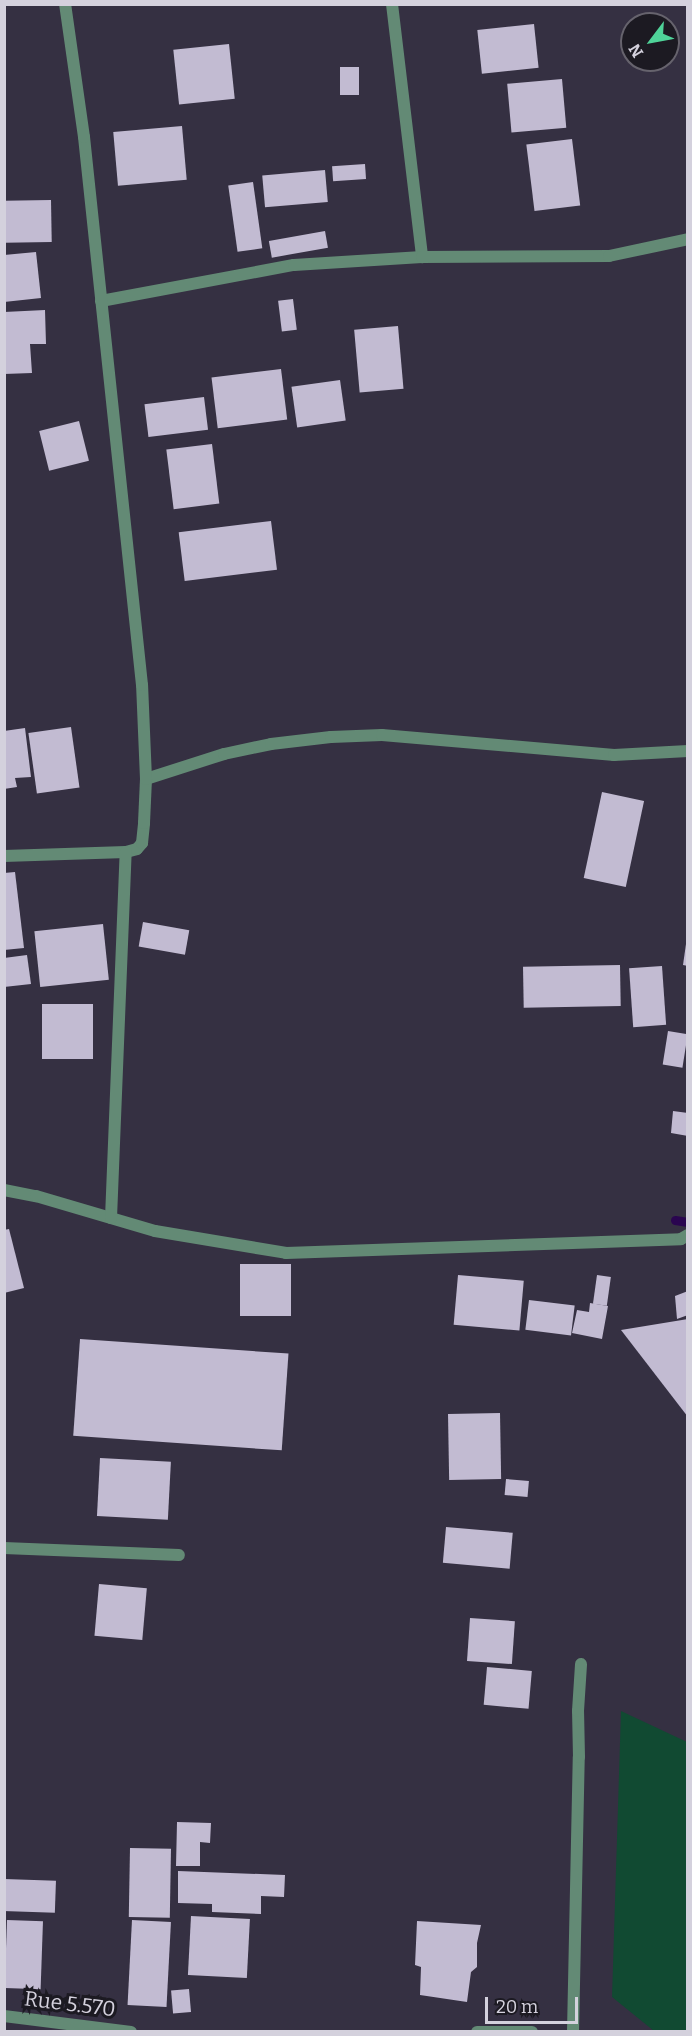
<!DOCTYPE html>
<html>
<head>
<meta charset="utf-8">
<style>
  body { margin:0 }
  #map { position:relative; width:692px; height:2036px; overflow:hidden; background:#353042; font-family:Bitter,serif }
  div>[style] { position:absolute }
  .green>* { inset:0; background:#114a32 }
  .stream>* { height:9px; margin:-4.5px; padding:0 4.5px; transform-origin:4.5px; border-radius:4.5px; background:#2a0550 }
  .building>* { inset:0; background:#c2bbd2; transform-origin:0 0 }
  .minor>* { height:12px; margin:-6px; padding:0 6px; transform-origin:6px; border-radius:6px; background:#638a75 }
  span { translate:-50% -50%; white-space:nowrap; text-align:center; line-height:1.15; -webkit-text-stroke:6px #1c1a22; paint-order:stroke }
  .street-label { font-size:21px; color:#d4d1dd }
  .frame { position:absolute; inset:0; border:6px solid #d4d1dd; pointer-events:none }
  .north { position:absolute; left:620px; top:12px; width:60px; height:60px; box-sizing:border-box; background:#1c1a22; border:2px solid #66636d; border-radius:50%; rotate:238deg; font-size:16px; font-weight:700; line-height:24px; text-align:center; color:#d4d1dd }
  .north::after { content:''; display:block; margin:auto; width:21px; height:27px; background:#4fd399; clip-path:polygon(50% 0,100% 100%,50% 72%,0 100%) }
  .scale { position:absolute; left:485px; top:1997px; width:93px; height:27px; box-sizing:border-box; border:3px solid #d4d1dd; border-top:0; padding-left:8px; font-size:18px; line-height:21px; white-space:nowrap; color:#d4d1dd; -webkit-text-stroke:4px #1c1a22; paint-order:stroke }
</style>
</head>
<body>
<div id="map">
  <div class="green">
    <i style="clip-path:polygon(621px 1711px,687px 1742px,687px 2031px,654px 2031px,612px 1997px)"></i>
  </div>
  <div class="stream">
    <i style="left:675px;top:1220px;width:13px;rotate:9deg"></i>
  </div>
  <div class="building">
    <i style="left:534px;top:24px;width:44px;height:57px;rotate:84deg"></i>
    <i style="left:229px;top:44px;width:55px;height:56px;rotate:84deg"></i>
    <i style="left:359px;top:67px;width:28px;height:19px;rotate:90deg"></i>
    <i style="left:562px;top:79px;width:49px;height:55px;rotate:85deg"></i>
    <i style="left:182px;top:126px;width:54px;height:69px;rotate:85deg"></i>
    <i style="left:572px;top:139px;width:67px;height:46px;rotate:83deg"></i>
    <i style="left:365px;top:164px;width:15px;height:33px;rotate:86deg"></i>
    <i style="left:325px;top:170px;width:32px;height:63px;rotate:85deg"></i>
    <i style="left:253px;top:182px;width:67px;height:25px;rotate:82deg"></i>
    <i style="left:51px;top:200px;width:42px;height:47px;rotate:89deg"></i>
    <i style="left:325px;top:231px;width:17px;height:57px;rotate:80deg"></i>
    <i style="clip-path:polygon(36px 252px,41px 298px,4px 302px,4px 255px)"></i>
    <i style="left:293px;top:299px;width:31px;height:15px;rotate:83deg"></i>
    <i style="clip-path:polygon(45px 310px,46px 344px,30px 344px,32px 373px,4px 374px,4px 312px)"></i>
    <i style="left:398px;top:326px;width:63px;height:44px;rotate:85deg"></i>
    <i style="left:281px;top:369px;width:51px;height:70px;rotate:83deg"></i>
    <i style="left:340px;top:380px;width:41px;height:49px;rotate:82deg"></i>
    <i style="left:204px;top:397px;width:33px;height:60px;rotate:83deg"></i>
    <i style="left:79px;top:421px;width:41px;height:41px;rotate:76deg"></i>
    <i style="left:212px;top:444px;width:60px;height:46px;rotate:83deg"></i>
    <i style="left:271px;top:521px;width:49px;height:93px;rotate:83deg"></i>
    <i style="left:71px;top:727px;width:61px;height:43px;rotate:82deg"></i>
    <i style="clip-path:polygon(25px 728px,31px 777px,15px 778px,17px 787px,4px 789px,4px 731px)"></i>
    <i style="left:602px;top:792px;width:43px;height:88px;rotate:12deg"></i>
    <i style="clip-path:polygon(15px 872px,24px 948px,4px 950px,4px 873px)"></i>
    <i style="left:143px;top:922px;width:47px;height:25px;rotate:10deg"></i>
    <i style="left:103px;top:924px;width:56px;height:69px;rotate:84deg"></i>
    <i style="clip-path:polygon(686px 944px,688px 944px,688px 966px,683px 965px)"></i>
    <i style="clip-path:polygon(27px 955px,31px 984px,4px 987px,4px 958px)"></i>
    <i style="left:620px;top:965px;width:41px;height:97px;rotate:89deg"></i>
    <i style="left:662px;top:966px;width:59px;height:33px;rotate:86deg"></i>
    <i style="left:42px;top:1004px;width:51px;height:55px"></i>
    <i style="left:668px;top:1031px;width:20px;height:34px;rotate:9deg"></i>
    <i style="clip-path:polygon(673px 1111px,688px 1113px,688px 1136px,671px 1133px)"></i>
    <i style="clip-path:polygon(9px 1229px,24px 1288px,4px 1293px,4px 1230px)"></i>
    <i style="left:240px;top:1264px;width:51px;height:52px"></i>
    <i style="left:458px;top:1275px;width:66px;height:50px;rotate:5deg"></i>
    <i style="left:597px;top:1275px;width:14px;height:29px;rotate:8deg"></i>
    <i style="clip-path:polygon(688px 1291px,688px 1315px,677px 1319px,675px 1296px)"></i>
    <i style="left:529px;top:1300px;width:46px;height:30px;rotate:7deg"></i>
    <i style="clip-path:polygon(590px 1303px,608px 1306px,602px 1339px,572px 1333px,577px 1310px,589px 1312px)"></i>
    <i style="clip-path:polygon(688px 1319px,688px 1417px,621px 1330px)"></i>
    <i style="left:80px;top:1339px;width:209px;height:97px;rotate:4deg"></i>
    <i style="left:500px;top:1413px;width:66px;height:52px;rotate:89deg"></i>
    <i style="left:100px;top:1458px;width:71px;height:58px;rotate:3deg"></i>
    <i style="left:506px;top:1479px;width:23px;height:16px;rotate:5deg"></i>
    <i style="left:446px;top:1527px;width:67px;height:36px;rotate:5deg"></i>
    <i style="left:99px;top:1584px;width:48px;height:52px;rotate:5deg"></i>
    <i style="left:470px;top:1618px;width:45px;height:43px;rotate:4deg"></i>
    <i style="left:487px;top:1667px;width:45px;height:38px;rotate:5deg"></i>
    <i style="clip-path:polygon(177px 1822px,211px 1823px,210px 1843px,200px 1842px,200px 1866px,176px 1866px)"></i>
    <i style="left:130px;top:1848px;width:41px;height:69px;rotate:1deg"></i>
    <i style="clip-path:polygon(178px 1871px,285px 1875px,284px 1897px,261px 1896px,261px 1914px,212px 1912px,212px 1904px,178px 1903px)"></i>
    <i style="left:4px;top:1879px;width:52px;height:32px;rotate:2deg"></i>
    <i style="left:191px;top:1916px;width:59px;height:59px;rotate:3deg"></i>
    <i style="left:7px;top:1920px;width:36px;height:68px;rotate:2deg"></i>
    <i style="left:132px;top:1920px;width:39px;height:85px;rotate:3deg"></i>
    <i style="clip-path:polygon(417px 1921px,481px 1925px,477px 1943px,477px 1967px,471px 1972px,467px 2002px,420px 1995px,421px 1967px,415px 1965px)"></i>
    <i style="left:189px;top:1989px;width:23px;height:18px;rotate:85deg"></i>
  </div>
  <div class="minor">
    <i style="left:392px;top:4px;width:255px;rotate:83.2deg"></i>
    <i style="left:101px;top:301px;width:196px;rotate:-10.6deg"></i>
    <i style="left:294px;top:265px;width:128px;rotate:-3.6deg"></i>
    <i style="left:422px;top:257px;width:187px;rotate:-0.3deg"></i>
    <i style="left:609px;top:256px;width:81px;rotate:-12.1deg"></i>
    <i style="left:146px;top:779px;width:82px;rotate:-17.8deg"></i>
    <i style="left:224px;top:754px;width:48px;rotate:-12deg"></i>
    <i style="left:271px;top:744px;width:60px;rotate:-6.7deg"></i>
    <i style="left:331px;top:737px;width:51px;rotate:-2.2deg"></i>
    <i style="left:382px;top:735px;width:233px;rotate:4.9deg"></i>
    <i style="left:614px;top:755px;width:74px;rotate:-3.1deg"></i>
    <i style="left:4px;top:856px;width:122px;rotate:-1.9deg"></i>
    <i style="left:126px;top:852px;width:11px;rotate:-15deg"></i>
    <i style="left:137px;top:849px;width:8px;rotate:-50deg"></i>
    <i style="left:142px;top:843px;width:20px;rotate:-84deg"></i>
    <i style="left:144px;top:823px;width:44px;rotate:-87.4deg"></i>
    <i style="left:146px;top:779px;width:94px;rotate:-92.4deg"></i>
    <i style="left:142px;top:685px;width:551px;rotate:-96.04deg"></i>
    <i style="left:84px;top:137px;width:134px;rotate:-98.1deg"></i>
    <i style="left:4px;top:1190px;width:33px;rotate:11deg"></i>
    <i style="left:36px;top:1196px;width:124px;rotate:16.4deg"></i>
    <i style="left:155px;top:1231px;width:133px;rotate:9.5deg"></i>
    <i style="left:286px;top:1253px;width:395px;rotate:-2deg"></i>
    <i style="left:681px;top:1239px;width:8px;rotate:-30deg"></i>
    <i style="left:111px;top:1218px;width:366px;rotate:-87.7deg"></i>
    <i style="left:4px;top:1548px;width:175px;rotate:2.3deg"></i>
    <i style="left:4px;top:2016px;width:128px;rotate:7.2deg"></i>
    <i style="left:477px;top:2032px;width:55px"></i>
    <i style="left:573px;top:2032px;width:275px;rotate:-88.8deg"></i>
    <i style="left:579px;top:1757px;width:46px;rotate:-91.2deg"></i>
    <i style="left:578px;top:1711px;width:47px;rotate:-86.3deg"></i>
  </div>
  <div class="street-label">
    <span style="left:70px;top:2004px;rotate:7deg">Rue 5.570</span>
  </div>
  <div class="frame"></div>
  <div class="north">N</div>
  <div class="scale">20 m</div>
</div>
</body>
</html>
